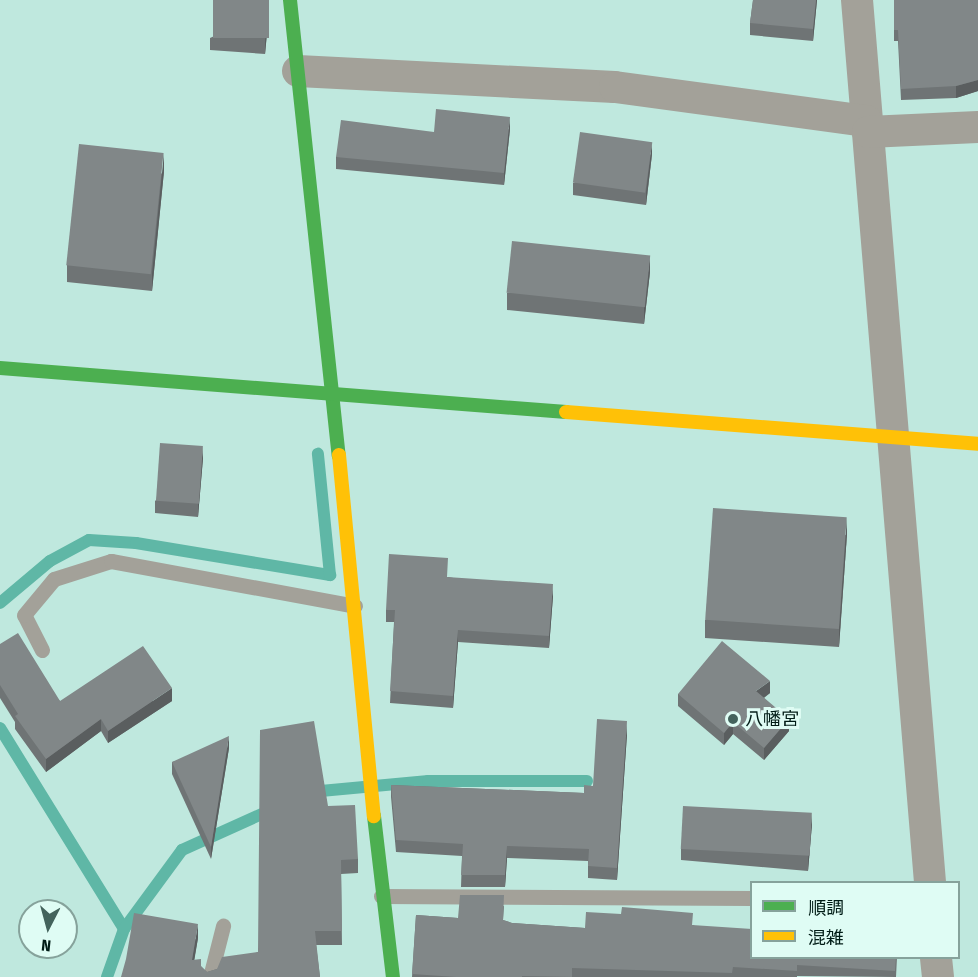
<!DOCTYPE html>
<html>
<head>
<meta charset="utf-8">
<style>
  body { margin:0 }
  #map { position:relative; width:978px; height:977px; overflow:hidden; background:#bfe8de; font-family:"Fira Sans Condensed","Noto Sans JP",sans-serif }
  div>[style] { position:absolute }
  .stream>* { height:12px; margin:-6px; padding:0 6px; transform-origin:6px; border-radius:6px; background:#5fb7a6 }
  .lane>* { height:15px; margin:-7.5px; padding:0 7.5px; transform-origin:7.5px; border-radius:7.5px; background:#a3a199 }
  .street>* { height:32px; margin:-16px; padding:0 16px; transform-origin:16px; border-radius:16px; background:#a3a199 }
  .fast>* { height:14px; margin:-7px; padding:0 7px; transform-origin:7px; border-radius:7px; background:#4caf50 }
  .slow>* { height:14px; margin:-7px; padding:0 7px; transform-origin:7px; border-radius:7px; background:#ffc107 }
  .wall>* { inset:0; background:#6f7475 }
  .shaded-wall>* { inset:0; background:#5a5e5f }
  .building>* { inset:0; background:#818788; transform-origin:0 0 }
  .dots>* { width:16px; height:16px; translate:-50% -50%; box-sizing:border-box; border:3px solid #dffcf4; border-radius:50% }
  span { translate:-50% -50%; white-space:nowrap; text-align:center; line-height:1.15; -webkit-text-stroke:6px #dffcf4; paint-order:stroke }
  .poi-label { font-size:18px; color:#001c16 }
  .left { translate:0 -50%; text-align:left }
  .legend { position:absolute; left:750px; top:881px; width:210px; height:78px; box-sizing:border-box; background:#dffcf4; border:2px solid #86a29b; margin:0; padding:8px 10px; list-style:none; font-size:18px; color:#001c16 }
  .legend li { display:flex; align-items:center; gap:12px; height:30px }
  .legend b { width:30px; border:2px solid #86a29b }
  .north { position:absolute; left:18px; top:899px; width:60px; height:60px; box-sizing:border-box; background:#dffcf4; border:2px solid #86a29b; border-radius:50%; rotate:186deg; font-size:16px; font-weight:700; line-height:24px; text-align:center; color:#001c16 }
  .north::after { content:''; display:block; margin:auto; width:21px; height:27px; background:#43635c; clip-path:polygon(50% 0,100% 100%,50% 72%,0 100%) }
</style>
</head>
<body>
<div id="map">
  <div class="stream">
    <i style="left:0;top:603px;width:65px;rotate:-40deg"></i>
    <i style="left:50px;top:561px;width:44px;rotate:-28.3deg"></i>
    <i style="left:89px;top:540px;width:47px;rotate:3.7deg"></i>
    <i style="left:136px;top:543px;width:197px;rotate:9.4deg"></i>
    <i style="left:330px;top:575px;width:122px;rotate:-95.7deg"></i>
    <i style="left:0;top:728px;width:236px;rotate:58.3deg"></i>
    <i style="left:310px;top:792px;width:119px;rotate:-5.3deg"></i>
    <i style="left:428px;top:781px;width:159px"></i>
    <i style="left:107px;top:977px;width:51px;rotate:-70.5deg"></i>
    <i style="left:124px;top:929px;width:98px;rotate:-53.7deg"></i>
    <i style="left:182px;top:850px;width:100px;rotate:-24.3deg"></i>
  </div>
  <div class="lane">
    <i style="left:42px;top:650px;width:39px;rotate:-117deg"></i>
    <i style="left:24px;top:615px;width:47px;rotate:-50.2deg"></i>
    <i style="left:54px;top:579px;width:60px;rotate:-17.5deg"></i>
    <i style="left:111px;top:561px;width:248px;rotate:10.4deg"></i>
    <i style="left:381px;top:896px;width:371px;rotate:0.3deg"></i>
    <i style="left:210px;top:977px;width:53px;rotate:-75.7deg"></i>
  </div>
  <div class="street">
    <i style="left:857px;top:0;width:885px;rotate:85.27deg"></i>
    <i style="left:298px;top:71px;width:317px;rotate:2.9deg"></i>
    <i style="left:615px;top:87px;width:254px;rotate:7.7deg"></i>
    <i style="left:868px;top:132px;width:110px;rotate:-2.6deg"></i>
    <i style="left:936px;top:958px;width:19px;rotate:84deg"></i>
  </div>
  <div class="fast">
    <i style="left:290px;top:0;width:458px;rotate:83.9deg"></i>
    <i style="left:0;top:368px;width:568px;rotate:4.45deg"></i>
    <i style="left:374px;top:816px;width:162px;rotate:83.3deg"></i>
  </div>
  <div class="slow">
    <i style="left:566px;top:412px;width:413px;rotate:4.4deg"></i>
    <i style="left:339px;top:455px;width:363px;rotate:84.5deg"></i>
  </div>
  <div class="wall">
    <i style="clip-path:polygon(753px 0,817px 0,813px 41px,750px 35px,750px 23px)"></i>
    <i style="clip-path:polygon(894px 0,978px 0,978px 91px,956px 98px,901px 100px,898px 41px,894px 41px)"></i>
    <i style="clip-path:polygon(269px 12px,265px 54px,210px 50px,210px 38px)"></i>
    <i style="clip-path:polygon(510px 129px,504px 185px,336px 169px,336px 157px)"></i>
    <i style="clip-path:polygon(652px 154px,646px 205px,573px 195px,573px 183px)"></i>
    <i style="clip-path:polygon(164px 171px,152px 291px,67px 282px,67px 265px)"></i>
    <i style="clip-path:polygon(650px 272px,644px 324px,507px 310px,507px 293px)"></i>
    <i style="clip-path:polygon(203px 458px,198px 517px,155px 513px,155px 501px)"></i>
    <i style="clip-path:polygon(847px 534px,839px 647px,705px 638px,705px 620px)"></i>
    <i style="clip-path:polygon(448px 577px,553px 596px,549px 648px,458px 642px,453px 708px,390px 703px,394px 622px,386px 622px,386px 610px)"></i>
    <i style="clip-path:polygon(0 644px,60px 701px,172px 701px,108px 743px,101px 731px,46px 772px,15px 729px,15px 722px,0 698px)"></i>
    <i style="clip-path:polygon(770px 693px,764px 698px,789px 731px,764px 760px,733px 734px,724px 745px,678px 706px,678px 694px)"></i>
    <i style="clip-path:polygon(627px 734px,617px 880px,588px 878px,588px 861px,507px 858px,505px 887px,461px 887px,462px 856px,396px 852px,391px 797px,391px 785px,584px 793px,593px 786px)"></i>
    <i style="clip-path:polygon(229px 748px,211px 859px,172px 774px,172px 762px)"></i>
    <i style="clip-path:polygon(328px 806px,358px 859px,358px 873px,341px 874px,342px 945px,316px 945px,320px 977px,121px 977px,198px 938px,194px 960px,207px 972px,217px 969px,258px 952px)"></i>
    <i style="clip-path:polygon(812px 824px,808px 871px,681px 860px,681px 849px)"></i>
    <i style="clip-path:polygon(504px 906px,503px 920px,512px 923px,585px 928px,693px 925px,752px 957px,897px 957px,896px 977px,797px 976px,797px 977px,412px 977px,416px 915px,458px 918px)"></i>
  </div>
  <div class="shaded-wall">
    <i style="clip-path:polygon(269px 0,269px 12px,265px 54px,265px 42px)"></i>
    <i style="clip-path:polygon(816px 0,817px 0,813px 41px,813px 29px)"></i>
    <i style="clip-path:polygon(978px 80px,978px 91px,956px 98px,956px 86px)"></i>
    <i style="clip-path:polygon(510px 117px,510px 129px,504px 185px,504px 173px)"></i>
    <i style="clip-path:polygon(652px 142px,652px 154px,646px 205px,646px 193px)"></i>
    <i style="clip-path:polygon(164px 153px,164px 171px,152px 291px,152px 274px)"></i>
    <i style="clip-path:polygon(650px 255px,650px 272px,644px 324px,644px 307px)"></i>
    <i style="clip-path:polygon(203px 446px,203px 458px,198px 517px,198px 505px)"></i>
    <i style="clip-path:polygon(847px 517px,847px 534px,839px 647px,839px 630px)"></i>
    <i style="clip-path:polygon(553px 584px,553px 596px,549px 648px,549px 636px)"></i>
    <i style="clip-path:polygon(458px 630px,458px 642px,453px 708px,453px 696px)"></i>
    <i style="clip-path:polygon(770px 681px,770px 693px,756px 703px,756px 691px)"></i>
    <i style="clip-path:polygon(172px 688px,172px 701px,108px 743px,108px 731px)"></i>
    <i style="clip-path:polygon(101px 719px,101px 731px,46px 772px,46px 759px)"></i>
    <i style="clip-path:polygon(789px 719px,789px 731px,764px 760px,764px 748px)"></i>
    <i style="clip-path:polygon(627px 721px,627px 734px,617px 880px,617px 868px)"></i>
    <i style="clip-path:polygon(733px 722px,733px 734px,724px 745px,724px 733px)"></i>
    <i style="clip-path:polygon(229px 736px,229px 748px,211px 859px,211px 847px)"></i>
    <i style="clip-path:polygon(812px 813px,812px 824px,808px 871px,808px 860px)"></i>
    <i style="clip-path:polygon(507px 846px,507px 858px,505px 887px,505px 875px)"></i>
    <i style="clip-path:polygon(198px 924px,198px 938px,192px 974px,192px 960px)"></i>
  </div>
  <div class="building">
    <i style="left:213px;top:0;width:56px;height:38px"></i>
    <i style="clip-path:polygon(753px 0,816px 0,813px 29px,750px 23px)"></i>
    <i style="clip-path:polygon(894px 0,978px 0,978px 80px,956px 86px,901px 89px,898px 30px,894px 30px)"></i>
    <i style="clip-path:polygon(436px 109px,510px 117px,504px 173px,336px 157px,341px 120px,434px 132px)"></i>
    <i style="left:580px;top:132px;width:73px;height:51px;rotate:8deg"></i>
    <i style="left:79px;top:144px;width:85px;height:122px;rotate:6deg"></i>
    <i style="left:512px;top:241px;width:139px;height:52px;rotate:6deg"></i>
    <i style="left:160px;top:443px;width:43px;height:58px;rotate:4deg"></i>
    <i style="left:713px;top:508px;width:134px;height:112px;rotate:4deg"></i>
    <i style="clip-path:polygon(389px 554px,448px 558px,447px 577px,553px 584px,549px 636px,458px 630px,453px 696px,390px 691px,395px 610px,386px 610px)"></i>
    <i style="clip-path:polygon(18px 633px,60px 701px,143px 646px,172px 688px,108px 731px,101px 719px,46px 759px,15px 716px,18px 714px,0 685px,0 644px)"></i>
    <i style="clip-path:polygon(722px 641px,770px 681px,756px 691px,789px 719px,764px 748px,733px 722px,724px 733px,678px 694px)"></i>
    <i style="clip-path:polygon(597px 719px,627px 721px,617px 868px,588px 866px,589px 849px,507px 846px,505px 875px,461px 875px,463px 844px,396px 840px,391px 785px,584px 793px,584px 785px,593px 786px)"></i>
    <i style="clip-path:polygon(314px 721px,328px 806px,355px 805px,358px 859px,341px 860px,342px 931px,315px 931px,320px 977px,121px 977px,126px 959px,134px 913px,198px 924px,192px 960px,201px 959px,201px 966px,207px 972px,217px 969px,222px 957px,258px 952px,260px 730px)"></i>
    <i style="clip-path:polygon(229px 736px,211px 847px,172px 762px)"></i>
    <i style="left:683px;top:806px;width:129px;height:43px;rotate:3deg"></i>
    <i style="clip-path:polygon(460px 895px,504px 895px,503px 920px,512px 923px,585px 928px,586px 912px,621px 914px,622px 907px,693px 913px,692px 925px,752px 929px,752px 957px,896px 957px,895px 971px,797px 965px,797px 971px,733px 967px,732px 973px,572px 968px,572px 977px,522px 976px,522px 977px,456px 977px,412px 974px,416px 915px,458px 918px)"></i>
  </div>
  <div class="dots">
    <i style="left:733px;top:719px;background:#43635c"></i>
  </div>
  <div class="poi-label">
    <span class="left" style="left:745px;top:719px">八幡宮</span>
  </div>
  <ul class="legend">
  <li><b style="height:8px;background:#4caf50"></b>順調</li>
  <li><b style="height:8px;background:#ffc107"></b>混雑</li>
  </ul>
  <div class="north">N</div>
</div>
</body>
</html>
